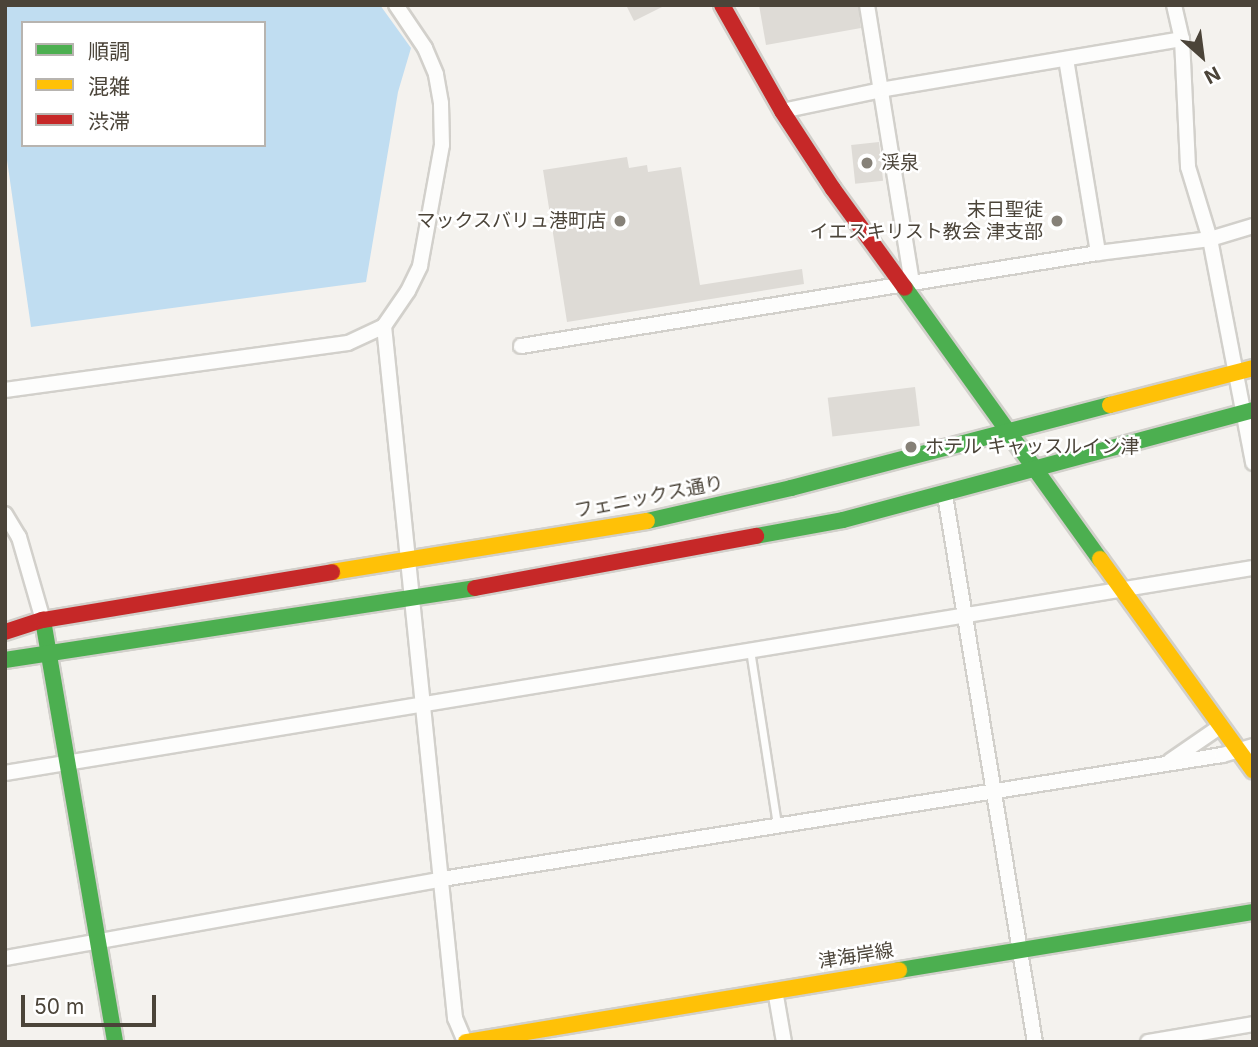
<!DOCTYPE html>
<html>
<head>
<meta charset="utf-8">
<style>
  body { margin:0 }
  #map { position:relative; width:1258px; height:1047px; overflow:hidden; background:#f4f2ee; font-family:Inter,"Noto Sans JP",sans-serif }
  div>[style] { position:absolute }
  .water>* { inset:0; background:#c0ddf1 }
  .building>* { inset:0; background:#dedbd6; transform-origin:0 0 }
  .roads { filter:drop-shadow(2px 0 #d2d0cb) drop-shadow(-2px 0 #d2d0cb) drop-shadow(0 2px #d2d0cb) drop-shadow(0 -2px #d2d0cb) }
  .lane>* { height:7px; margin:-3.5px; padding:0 3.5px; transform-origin:3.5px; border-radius:3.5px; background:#fdfdfc }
  .street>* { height:14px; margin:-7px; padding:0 7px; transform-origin:7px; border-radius:7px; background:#fdfdfc }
  .fast>* { height:16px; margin:-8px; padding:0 8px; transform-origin:8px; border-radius:8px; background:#4caf50 }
  .slow>* { height:16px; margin:-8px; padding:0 8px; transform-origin:8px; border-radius:8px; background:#ffc107 }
  .jam>* { height:16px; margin:-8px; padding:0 8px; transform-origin:8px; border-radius:8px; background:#c62828 }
  .dots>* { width:19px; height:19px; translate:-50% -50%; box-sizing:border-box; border:4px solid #fff; border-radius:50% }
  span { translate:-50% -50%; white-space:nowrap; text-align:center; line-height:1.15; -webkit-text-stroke:5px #fff; paint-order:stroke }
  .poi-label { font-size:19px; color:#4b4439 }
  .left { translate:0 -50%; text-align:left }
  .right { translate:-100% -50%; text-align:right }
  .street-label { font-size:19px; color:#4b4439 }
  .frame { position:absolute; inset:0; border:7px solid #4b4439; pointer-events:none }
  .legend { position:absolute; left:21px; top:21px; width:245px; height:126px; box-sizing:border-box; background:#fff; border:2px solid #b7b4b0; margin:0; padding:9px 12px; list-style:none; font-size:21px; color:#4b4439 }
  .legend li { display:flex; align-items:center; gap:14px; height:35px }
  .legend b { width:35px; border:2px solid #b7b4b0 }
  .north { position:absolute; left:1167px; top:21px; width:70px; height:70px; -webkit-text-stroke:5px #fff; paint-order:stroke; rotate:152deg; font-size:19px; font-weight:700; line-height:28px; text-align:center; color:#4b4439 }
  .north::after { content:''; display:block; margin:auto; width:24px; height:32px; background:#4b4439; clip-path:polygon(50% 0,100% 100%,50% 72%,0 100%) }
  .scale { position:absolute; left:21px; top:995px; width:135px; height:32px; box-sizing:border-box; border:4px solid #4b4439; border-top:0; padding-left:9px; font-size:21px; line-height:24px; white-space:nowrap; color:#4b4439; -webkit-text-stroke:5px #fff; paint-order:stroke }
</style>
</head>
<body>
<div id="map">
  <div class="water">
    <i style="clip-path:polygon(evenodd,5px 5px,380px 5px,411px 48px,398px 92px,366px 282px,31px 327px,5px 146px,5px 5px,23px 23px,264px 23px,264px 145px,23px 145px,23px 23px)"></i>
  </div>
  <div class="building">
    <i style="clip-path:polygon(626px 5px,666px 5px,634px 21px)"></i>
    <i style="clip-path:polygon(759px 5px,858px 5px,861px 28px,766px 45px)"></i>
    <i style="left:879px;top:142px;width:39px;height:28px;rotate:84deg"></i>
    <i style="clip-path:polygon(627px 157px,629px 168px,647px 165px,648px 172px,681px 167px,700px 285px,802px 269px,804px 284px,567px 322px,543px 170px)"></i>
    <i style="left:915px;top:387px;width:39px;height:88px;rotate:83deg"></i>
  </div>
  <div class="roads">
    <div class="lane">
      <i style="left:750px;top:650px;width:177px;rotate:81.2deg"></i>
    </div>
    <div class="street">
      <i style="left:867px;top:5px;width:282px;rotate:80.8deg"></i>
      <i style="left:1174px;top:5px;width:35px;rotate:77deg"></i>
      <i style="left:1182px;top:39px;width:128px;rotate:87.3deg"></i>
      <i style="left:1188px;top:167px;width:75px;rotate:73deg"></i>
      <i style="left:1210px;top:239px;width:228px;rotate:79.1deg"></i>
      <i style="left:1066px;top:59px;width:197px;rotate:80.6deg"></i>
      <i style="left:782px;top:111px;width:106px;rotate:-11.9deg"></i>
      <i style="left:886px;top:89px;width:300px;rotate:-9.6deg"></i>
      <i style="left:384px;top:326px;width:696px;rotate:84.14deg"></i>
      <i style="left:455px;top:1018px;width:26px;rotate:67deg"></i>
      <i style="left:521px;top:346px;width:584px;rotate:-9.16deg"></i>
      <i style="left:1098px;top:253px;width:113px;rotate:-7.1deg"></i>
      <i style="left:1210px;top:239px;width:45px;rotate:-16.8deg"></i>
      <i style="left:5px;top:390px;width:346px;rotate:-7.8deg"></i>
      <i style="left:348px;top:343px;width:40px;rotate:-25deg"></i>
      <i style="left:384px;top:326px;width:42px;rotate:-55.6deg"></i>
      <i style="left:408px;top:291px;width:28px;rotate:-64deg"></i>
      <i style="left:420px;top:266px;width:123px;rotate:-79.7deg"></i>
      <i style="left:442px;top:145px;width:42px;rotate:-91.4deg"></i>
      <i style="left:441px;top:103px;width:29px;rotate:-100deg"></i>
      <i style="left:436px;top:74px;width:28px;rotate:-113deg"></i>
      <i style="left:425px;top:48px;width:52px;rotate:-124deg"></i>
      <i style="left:945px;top:495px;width:554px;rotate:80.66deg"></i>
      <i style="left:5px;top:514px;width:27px;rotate:59deg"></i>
      <i style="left:19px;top:537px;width:86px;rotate:73.9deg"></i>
      <i style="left:1170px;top:761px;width:62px;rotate:-34.5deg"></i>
      <i style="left:5px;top:773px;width:1265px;rotate:-9.33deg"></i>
      <i style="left:5px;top:958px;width:444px;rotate:-10.2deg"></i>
      <i style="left:442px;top:879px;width:790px;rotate:-9.03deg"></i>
      <i style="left:1222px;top:755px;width:32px;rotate:-16deg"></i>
      <i style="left:775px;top:990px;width:53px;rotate:80.2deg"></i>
      <i style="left:1148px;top:1042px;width:107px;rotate:-9.7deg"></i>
    </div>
    <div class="fast">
      <i style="left:905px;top:288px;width:334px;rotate:54.3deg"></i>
      <i style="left:647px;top:521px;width:148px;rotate:-12.9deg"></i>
      <i style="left:791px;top:488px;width:330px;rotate:-14.6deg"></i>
      <i style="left:756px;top:536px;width:88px;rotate:-10.4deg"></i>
      <i style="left:843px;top:520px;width:424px;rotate:-15deg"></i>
      <i style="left:43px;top:620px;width:428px;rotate:80.3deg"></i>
      <i style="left:5px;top:660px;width:475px;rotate:-8.7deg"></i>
      <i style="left:899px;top:970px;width:359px;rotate:-9.3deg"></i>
    </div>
    <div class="slow">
      <i style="left:1110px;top:405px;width:148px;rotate:-14.5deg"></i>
      <i style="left:1100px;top:559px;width:261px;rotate:54.1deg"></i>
      <i style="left:332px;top:572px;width:319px;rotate:-9.2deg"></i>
      <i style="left:466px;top:1042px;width:439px;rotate:-9.4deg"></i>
    </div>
    <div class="jam">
      <i style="left:722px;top:5px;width:122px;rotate:60.5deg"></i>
      <i style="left:782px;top:111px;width:93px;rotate:56.8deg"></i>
      <i style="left:833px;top:189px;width:122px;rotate:54deg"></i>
      <i style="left:475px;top:588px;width:286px;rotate:-10.5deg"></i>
      <i style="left:5px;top:632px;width:40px;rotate:-18deg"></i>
      <i style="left:43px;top:620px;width:293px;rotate:-9.4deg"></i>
    </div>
  </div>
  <div class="dots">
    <i style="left:867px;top:163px;background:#868178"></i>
    <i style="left:620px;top:221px;background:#868178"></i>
    <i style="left:1057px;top:221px;background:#868178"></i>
    <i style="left:911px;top:447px;background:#868178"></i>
  </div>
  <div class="poi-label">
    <span class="left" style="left:881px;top:163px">渓泉</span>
    <span class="right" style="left:1043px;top:221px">末日聖徒<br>イエスキリスト教会 津支部</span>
    <span class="right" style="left:606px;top:221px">マックスバリュ港町店</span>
    <span class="left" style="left:925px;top:447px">ホテル キャッスルイン津</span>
  </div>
  <div class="street-label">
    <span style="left:649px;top:497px;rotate:-11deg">フェニックス通り</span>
    <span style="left:856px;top:956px;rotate:-9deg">津海岸線</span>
  </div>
  <div class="frame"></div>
  <ul class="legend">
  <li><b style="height:9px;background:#4caf50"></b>順調</li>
  <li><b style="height:9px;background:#ffc107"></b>混雑</li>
  <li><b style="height:9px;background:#c62828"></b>渋滞</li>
  </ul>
  <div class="north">N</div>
  <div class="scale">50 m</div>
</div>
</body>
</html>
